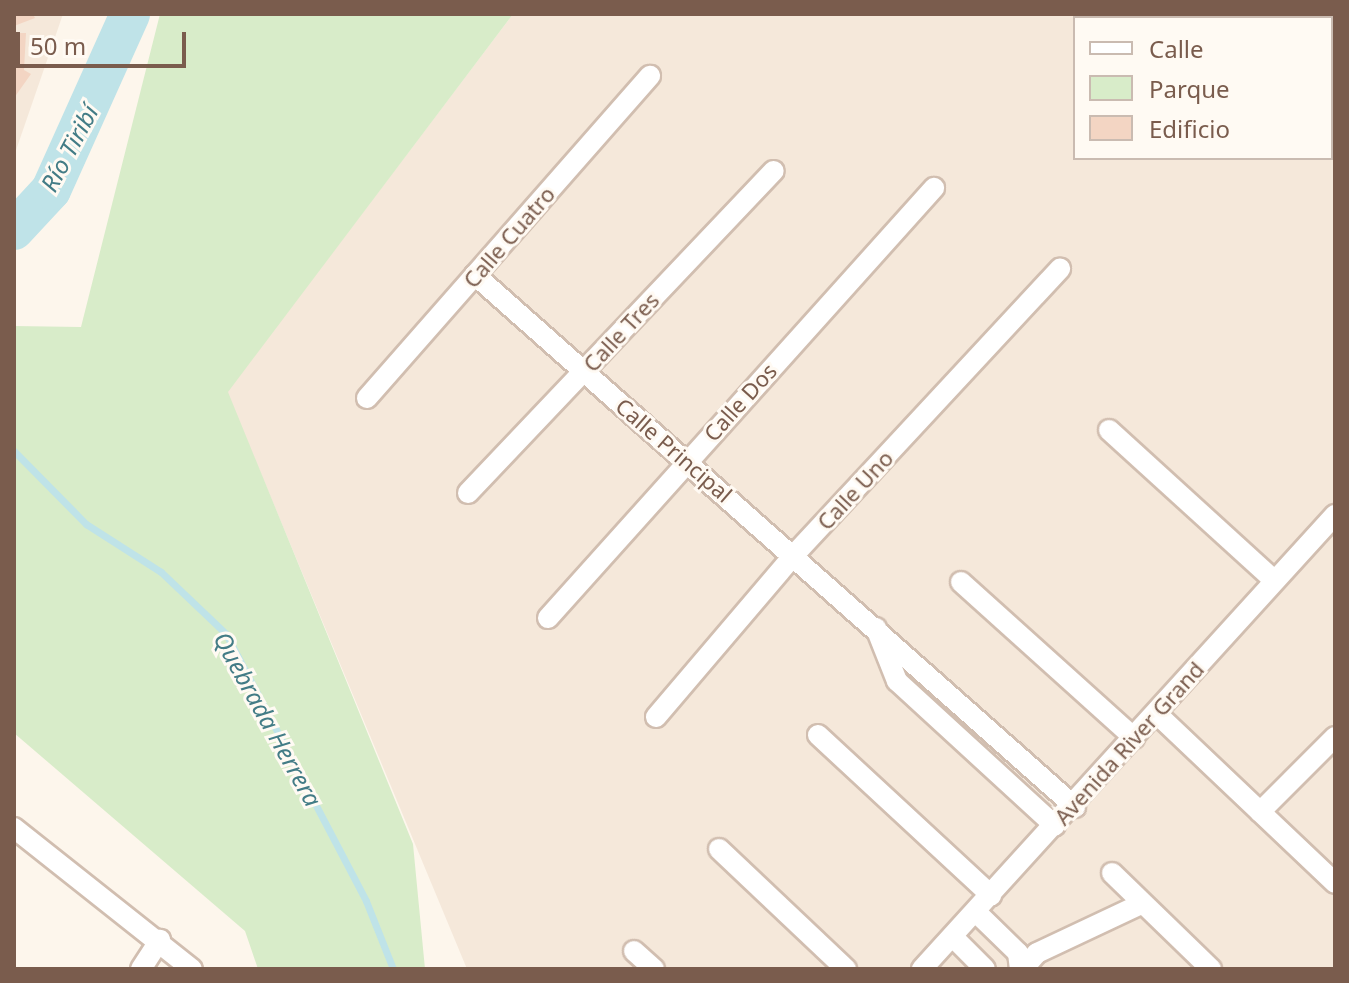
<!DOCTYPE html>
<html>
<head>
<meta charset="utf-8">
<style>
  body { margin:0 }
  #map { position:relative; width:1349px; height:983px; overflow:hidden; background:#fdf6ec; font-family:"Noto Sans",sans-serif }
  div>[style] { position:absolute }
  .residential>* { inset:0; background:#f5e8da }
  .green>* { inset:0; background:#d8ecc9 }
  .stream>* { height:7px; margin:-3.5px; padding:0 3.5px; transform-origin:3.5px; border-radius:3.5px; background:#bfe3e8 }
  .river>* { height:40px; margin:-20px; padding:0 20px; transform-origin:20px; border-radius:20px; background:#bfe3e8 }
  .building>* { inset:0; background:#f3d5c3 }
  .roads { filter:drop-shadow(2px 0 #d1beb0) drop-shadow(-2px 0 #d1beb0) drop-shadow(0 2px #d1beb0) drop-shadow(0 -2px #d1beb0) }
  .minor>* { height:20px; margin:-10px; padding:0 10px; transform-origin:10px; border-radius:10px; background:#fff }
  span { translate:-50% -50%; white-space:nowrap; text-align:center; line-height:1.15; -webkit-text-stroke:6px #fffaf3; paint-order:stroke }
  .street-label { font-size:22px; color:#7a5c4d }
  .water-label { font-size:24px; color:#437c86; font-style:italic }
  .frame { position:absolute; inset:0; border:16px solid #7a5c4d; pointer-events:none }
  .legend { position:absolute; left:1073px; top:16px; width:260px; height:144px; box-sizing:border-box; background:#fffaf3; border:2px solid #cabbb1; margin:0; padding:10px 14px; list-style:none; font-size:24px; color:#7a5c4d }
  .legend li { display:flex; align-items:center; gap:16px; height:40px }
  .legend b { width:40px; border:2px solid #cabbb1 }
  .scale { position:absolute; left:16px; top:32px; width:170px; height:36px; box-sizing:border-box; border:4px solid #7a5c4d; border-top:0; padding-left:10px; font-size:24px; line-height:28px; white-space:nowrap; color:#7a5c4d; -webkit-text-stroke:6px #fffaf3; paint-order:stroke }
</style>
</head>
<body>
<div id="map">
  <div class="residential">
    <i style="clip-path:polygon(14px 14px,63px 14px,14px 156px)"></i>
    <i style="clip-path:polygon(513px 14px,1183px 14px,1187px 18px,1075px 18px,1075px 158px,1335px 155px,1335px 969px,467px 969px,227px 392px)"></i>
  </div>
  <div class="green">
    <i style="clip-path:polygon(160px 14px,513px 14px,228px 392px,413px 844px,425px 969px,258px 969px,245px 931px,14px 733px,14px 326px,81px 327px)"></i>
    <i style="clip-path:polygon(1183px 14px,1335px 14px,1335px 155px,1331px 18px)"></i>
  </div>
  <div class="stream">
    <i style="left:14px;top:451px;width:103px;rotate:45.4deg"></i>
    <i style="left:86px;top:524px;width:89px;rotate:32.6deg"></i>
    <i style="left:161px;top:572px;width:90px;rotate:43.6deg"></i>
    <i style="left:226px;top:634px;width:301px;rotate:62.3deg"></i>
    <i style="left:366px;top:901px;width:73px;rotate:68.3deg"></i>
  </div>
  <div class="river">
    <i style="left:14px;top:230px;width:54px;rotate:-47.2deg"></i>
    <i style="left:51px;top:190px;width:193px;rotate:-65.8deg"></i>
  </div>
  <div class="building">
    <i style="clip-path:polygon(14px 14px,33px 14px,35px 18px,14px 26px)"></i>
    <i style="clip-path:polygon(14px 33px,26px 33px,24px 70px,31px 74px,14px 98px)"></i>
  </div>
  <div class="roads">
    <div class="minor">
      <i style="left:475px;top:275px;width:802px;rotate:41.56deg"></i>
      <i style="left:367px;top:398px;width:429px;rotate:-48.7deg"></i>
      <i style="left:1109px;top:430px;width:223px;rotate:42.3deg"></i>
      <i style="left:468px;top:493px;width:444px;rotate:-46.5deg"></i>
      <i style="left:961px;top:582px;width:233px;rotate:42deg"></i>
      <i style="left:548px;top:618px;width:578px;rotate:-48.09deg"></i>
      <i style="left:876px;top:628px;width:57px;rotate:68.4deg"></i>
      <i style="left:897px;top:681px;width:214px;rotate:42.5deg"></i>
      <i style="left:1156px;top:713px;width:247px;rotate:43.5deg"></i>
      <i style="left:656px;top:717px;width:213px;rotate:-49.6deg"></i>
      <i style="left:794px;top:555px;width:391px;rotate:-47.1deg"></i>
      <i style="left:818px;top:735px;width:236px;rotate:42.8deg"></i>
      <i style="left:1260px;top:812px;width:106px;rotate:-45deg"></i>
      <i style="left:14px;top:828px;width:227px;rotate:38.4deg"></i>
      <i style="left:719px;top:849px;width:175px;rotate:43.4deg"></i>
      <i style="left:1112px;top:873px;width:138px;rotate:44.1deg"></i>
      <i style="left:976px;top:912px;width:59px;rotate:44.3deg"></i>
      <i style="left:1018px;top:953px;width:16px;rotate:83deg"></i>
      <i style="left:953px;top:937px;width:45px;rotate:45deg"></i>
      <i style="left:634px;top:951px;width:27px;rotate:42deg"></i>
      <i style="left:141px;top:969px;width:35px;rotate:-57deg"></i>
      <i style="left:922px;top:969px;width:614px;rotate:-47.71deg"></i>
      <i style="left:1023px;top:969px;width:21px;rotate:-49deg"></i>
      <i style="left:1037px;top:953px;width:115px;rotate:-25.2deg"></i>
    </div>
  </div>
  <div class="street-label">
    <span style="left:509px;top:237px;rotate:-49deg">Calle Cuatro</span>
    <span style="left:621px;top:332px;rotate:-47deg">Calle Tres</span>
    <span style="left:740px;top:402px;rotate:-48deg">Calle Dos</span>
    <span style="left:674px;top:450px;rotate:41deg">Calle Principal</span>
    <span style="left:855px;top:490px;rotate:-47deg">Calle Uno</span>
    <span style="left:1129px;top:743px;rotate:-48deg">Avenida River Grand</span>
  </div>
  <div class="water-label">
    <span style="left:69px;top:148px;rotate:-62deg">Río Tiribí</span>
    <span style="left:268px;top:719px;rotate:61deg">Quebrada Herrera</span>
  </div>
  <div class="frame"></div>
  <ul class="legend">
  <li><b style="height:10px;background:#fff"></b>Calle</li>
  <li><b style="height:22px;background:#d8ecc9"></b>Parque</li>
  <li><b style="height:22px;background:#f3d5c3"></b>Edificio</li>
  </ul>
  <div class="scale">50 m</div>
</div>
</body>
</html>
